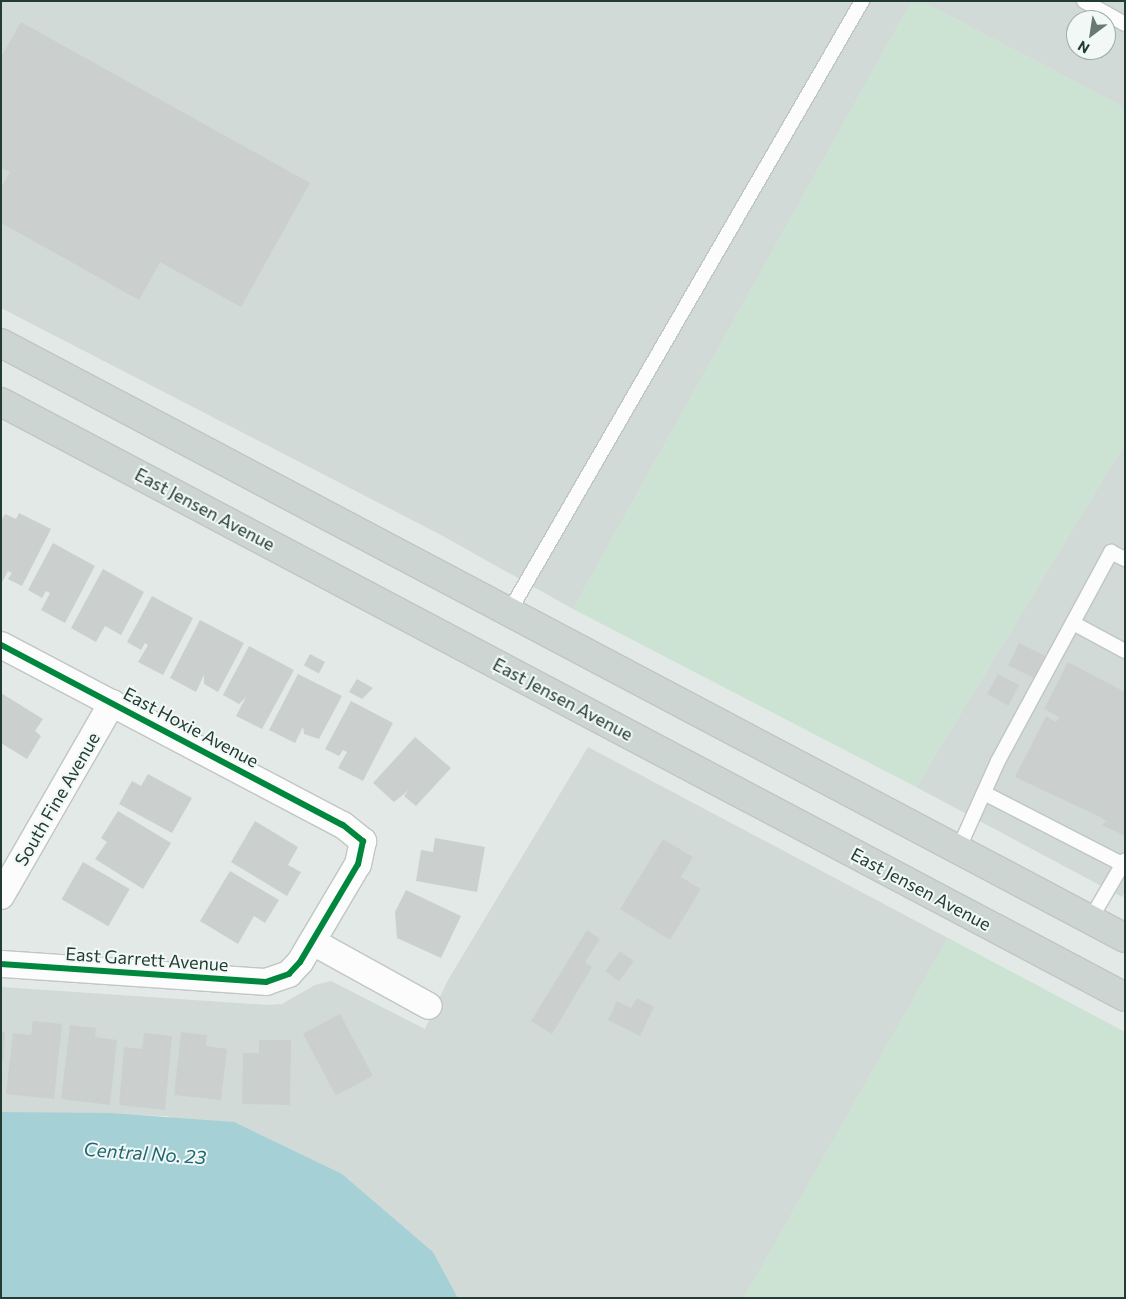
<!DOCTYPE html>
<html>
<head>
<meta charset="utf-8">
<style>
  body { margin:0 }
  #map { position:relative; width:1126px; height:1299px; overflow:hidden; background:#e3e9e6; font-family:Commissioner,sans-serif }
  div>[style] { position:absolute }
  .built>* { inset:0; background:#d1dad6 }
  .green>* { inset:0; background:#cce2d3 }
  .water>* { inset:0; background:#a5d0d6 }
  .building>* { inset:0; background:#cbd0ce; transform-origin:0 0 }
  .roads { filter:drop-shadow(1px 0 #c0c6c3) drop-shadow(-1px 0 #c0c6c3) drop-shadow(0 1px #c0c6c3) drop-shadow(0 -1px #c0c6c3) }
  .service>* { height:14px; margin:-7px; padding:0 7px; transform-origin:7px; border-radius:7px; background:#fbfcfb }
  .minor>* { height:26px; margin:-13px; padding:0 13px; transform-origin:13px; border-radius:13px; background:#fbfcfb }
  .primary>* { height:28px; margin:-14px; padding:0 14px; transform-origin:14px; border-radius:14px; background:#cdd5d2 }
  .cycleway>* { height:6px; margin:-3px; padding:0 3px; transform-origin:3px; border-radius:3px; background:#00873e }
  span { translate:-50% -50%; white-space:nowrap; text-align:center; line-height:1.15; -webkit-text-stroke:4px #f2f8f5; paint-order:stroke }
  .street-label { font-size:18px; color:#223c34 }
  .water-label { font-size:19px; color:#1e6876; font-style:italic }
  .frame { position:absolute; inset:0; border:2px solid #223c34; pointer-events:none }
  .north { position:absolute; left:1066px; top:10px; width:50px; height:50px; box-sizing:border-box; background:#f2f8f5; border:1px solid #9fada8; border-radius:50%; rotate:211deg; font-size:14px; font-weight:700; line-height:20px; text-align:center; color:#223c34 }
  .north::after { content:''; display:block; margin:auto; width:18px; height:22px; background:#667972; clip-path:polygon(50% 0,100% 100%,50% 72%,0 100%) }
</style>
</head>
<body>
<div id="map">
  <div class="built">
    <i style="clip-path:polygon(1px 1px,912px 1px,573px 609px,441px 535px,1px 308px)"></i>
    <i style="clip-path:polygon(evenodd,921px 1px,1125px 1px,1125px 108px,921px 1px,1076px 20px,1106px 20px,1106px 50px,1076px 50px,1076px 20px)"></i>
    <i style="clip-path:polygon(1125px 443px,1125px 892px,1122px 897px,916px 787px)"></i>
    <i style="clip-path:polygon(588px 747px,948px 938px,744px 1298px,458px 1298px,433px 1252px,342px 1174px,167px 1116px,1px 1112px,1px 987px,268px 1005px,282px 1004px,315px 985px,331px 981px,425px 1029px,448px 980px)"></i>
  </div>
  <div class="green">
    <i style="clip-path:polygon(912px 1px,921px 1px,1125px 108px,1125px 443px,916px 787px,573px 609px)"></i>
    <i style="clip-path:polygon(948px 938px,1125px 1032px,1125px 1298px,744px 1298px)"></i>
  </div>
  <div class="water">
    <i style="clip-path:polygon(1px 1112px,110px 1113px,234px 1122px,342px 1174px,433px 1252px,458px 1298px,1px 1298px)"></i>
  </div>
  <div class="building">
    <i style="clip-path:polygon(21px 22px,310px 183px,241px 307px,160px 262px,139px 300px,1px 223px,1px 188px,10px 172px,1px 168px,1px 57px)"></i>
    <i style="clip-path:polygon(19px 513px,51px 529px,22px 586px,8px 579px,12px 573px,8px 571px,1px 584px,1px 521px,5px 514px,16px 519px)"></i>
    <i style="clip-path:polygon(53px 543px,95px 566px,65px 623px,41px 610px,50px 593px,46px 591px,42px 598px,28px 590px)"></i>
    <i style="clip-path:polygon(103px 569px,144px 592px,121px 635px,105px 626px,96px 642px,71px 628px)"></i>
    <i style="clip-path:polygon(152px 596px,193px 618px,163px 675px,138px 662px,148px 645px,145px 643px,141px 650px,127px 642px)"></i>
    <i style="clip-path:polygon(200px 620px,244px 643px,218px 692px,204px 684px,204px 675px,196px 692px,170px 678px)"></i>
    <i style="left:1019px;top:643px;width:30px;height:25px;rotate:26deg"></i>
    <i style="clip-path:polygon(249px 646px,294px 670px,262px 729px,236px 716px,246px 697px,239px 704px,223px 695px)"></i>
    <i style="left:310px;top:654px;width:17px;height:13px;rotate:28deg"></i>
    <i style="clip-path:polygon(1068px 662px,1125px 692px,1125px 836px,1102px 825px,1106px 821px,1098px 816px,1015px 777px,1046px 716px,1056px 722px,1059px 717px,1044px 709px)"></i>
    <i style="clip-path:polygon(298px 674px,342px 696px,319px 739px,304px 734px,303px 727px,295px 743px,269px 730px)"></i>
    <i style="left:998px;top:674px;width:24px;height:23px;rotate:28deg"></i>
    <i style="clip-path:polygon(357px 679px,373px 688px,362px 699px,349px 692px)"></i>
    <i style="clip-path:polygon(1px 693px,43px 719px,35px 731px,41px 736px,27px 759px,1px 743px)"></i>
    <i style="clip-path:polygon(351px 701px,393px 723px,363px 781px,338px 768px,347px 752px,343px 750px,339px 756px,325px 749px)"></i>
    <i style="clip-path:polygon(415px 737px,451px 768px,416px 806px,404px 796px,409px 790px,394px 802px,373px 783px)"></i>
    <i style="clip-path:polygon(148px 774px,192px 798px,172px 833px,119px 804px,132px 781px,141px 786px)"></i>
    <i style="clip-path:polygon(118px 811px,171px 843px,143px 889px,95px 859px,107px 842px,101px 838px)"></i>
    <i style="clip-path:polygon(255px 821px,298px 847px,288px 865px,301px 872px,287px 896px,231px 862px)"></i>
    <i style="clip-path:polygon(435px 838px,485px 847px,477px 892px,416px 881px,421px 850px,433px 852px)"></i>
    <i style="clip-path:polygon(663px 839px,693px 857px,681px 877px,701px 889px,670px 940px,620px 909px)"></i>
    <i style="left:83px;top:862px;width:54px;height:43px;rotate:30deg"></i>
    <i style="clip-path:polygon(230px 871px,279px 900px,265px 923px,254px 916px,238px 944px,200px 921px)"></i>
    <i style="clip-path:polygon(406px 890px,461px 916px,441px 958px,397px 938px,395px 912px)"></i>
    <i style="clip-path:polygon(587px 930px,600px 939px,585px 962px,592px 967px,552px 1034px,531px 1021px)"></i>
    <i style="left:620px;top:951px;width:17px;height:25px;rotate:36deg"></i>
    <i style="clip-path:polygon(637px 998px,654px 1007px,640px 1036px,608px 1020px,617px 1001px,631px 1008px)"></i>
    <i style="left:340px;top:1014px;width:70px;height:42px;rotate:62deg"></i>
    <i style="clip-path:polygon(33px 1021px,62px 1024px,54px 1099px,6px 1094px,13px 1033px,31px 1035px)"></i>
    <i style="clip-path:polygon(70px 1025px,96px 1028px,95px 1037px,117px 1040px,110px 1105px,61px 1099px)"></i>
    <i style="clip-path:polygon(1px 1032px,5px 1032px,3px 1062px,1px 1062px)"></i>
    <i style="clip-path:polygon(181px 1032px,207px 1035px,206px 1046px,227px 1049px,221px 1100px,174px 1095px)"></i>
    <i style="clip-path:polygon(144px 1033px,172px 1036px,165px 1110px,119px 1105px,124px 1047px,142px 1049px)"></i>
    <i style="clip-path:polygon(259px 1040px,291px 1040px,290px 1105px,242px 1104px,243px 1053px,259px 1053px)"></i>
  </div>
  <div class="roads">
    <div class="service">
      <i style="left:1084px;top:1px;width:47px;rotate:29.3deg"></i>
      <i style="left:509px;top:612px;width:706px;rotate:-59.98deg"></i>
      <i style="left:1073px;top:623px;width:59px;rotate:28.3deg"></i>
      <i style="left:984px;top:793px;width:153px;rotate:27.2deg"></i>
      <i style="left:958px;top:850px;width:98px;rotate:-65.8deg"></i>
      <i style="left:998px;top:761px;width:238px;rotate:-61.6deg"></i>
      <i style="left:1111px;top:552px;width:16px;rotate:27deg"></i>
      <i style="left:1090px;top:920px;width:69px;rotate:-59.7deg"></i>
    </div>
    <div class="minor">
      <i style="left:1px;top:645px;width:386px;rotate:27.8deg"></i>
      <i style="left:343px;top:825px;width:26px;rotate:39deg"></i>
      <i style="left:363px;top:841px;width:24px;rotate:102deg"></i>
      <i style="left:358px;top:864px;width:114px;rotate:120.6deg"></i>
      <i style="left:300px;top:962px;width:16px;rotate:133deg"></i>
      <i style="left:289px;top:974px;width:24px;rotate:161deg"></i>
      <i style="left:266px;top:982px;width:266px;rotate:-176.1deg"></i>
      <i style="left:1px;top:896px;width:223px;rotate:-60.1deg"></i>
      <i style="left:313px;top:942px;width:132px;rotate:28.9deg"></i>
    </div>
    <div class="primary">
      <i style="left:1px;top:343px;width:1272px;rotate:27.89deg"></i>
      <i style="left:1px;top:402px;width:1272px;rotate:27.89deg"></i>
    </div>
  </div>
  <div class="cycleway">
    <i style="left:1px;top:645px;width:386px;rotate:27.8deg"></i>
    <i style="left:343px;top:825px;width:26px;rotate:39deg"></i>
    <i style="left:363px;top:841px;width:24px;rotate:102deg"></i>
    <i style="left:358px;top:864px;width:114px;rotate:120.6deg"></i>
    <i style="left:300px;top:962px;width:16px;rotate:133deg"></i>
    <i style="left:289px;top:974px;width:24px;rotate:161deg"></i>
    <i style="left:266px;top:982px;width:266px;rotate:-176.1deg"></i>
  </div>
  <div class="street-label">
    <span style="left:205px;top:509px;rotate:28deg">East Jensen Avenue</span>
    <span style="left:563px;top:699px;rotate:28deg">East Jensen Avenue</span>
    <span style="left:191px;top:727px;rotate:28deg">East Hoxie Avenue</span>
    <span style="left:57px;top:799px;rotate:-60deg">South Fine Avenue</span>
    <span style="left:921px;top:889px;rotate:28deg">East Jensen Avenue</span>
    <span style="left:147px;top:959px;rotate:4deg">East Garrett Avenue</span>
  </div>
  <div class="water-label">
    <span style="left:145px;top:1153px;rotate:4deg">Central No. 23</span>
  </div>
  <div class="frame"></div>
  <div class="north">N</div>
</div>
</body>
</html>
